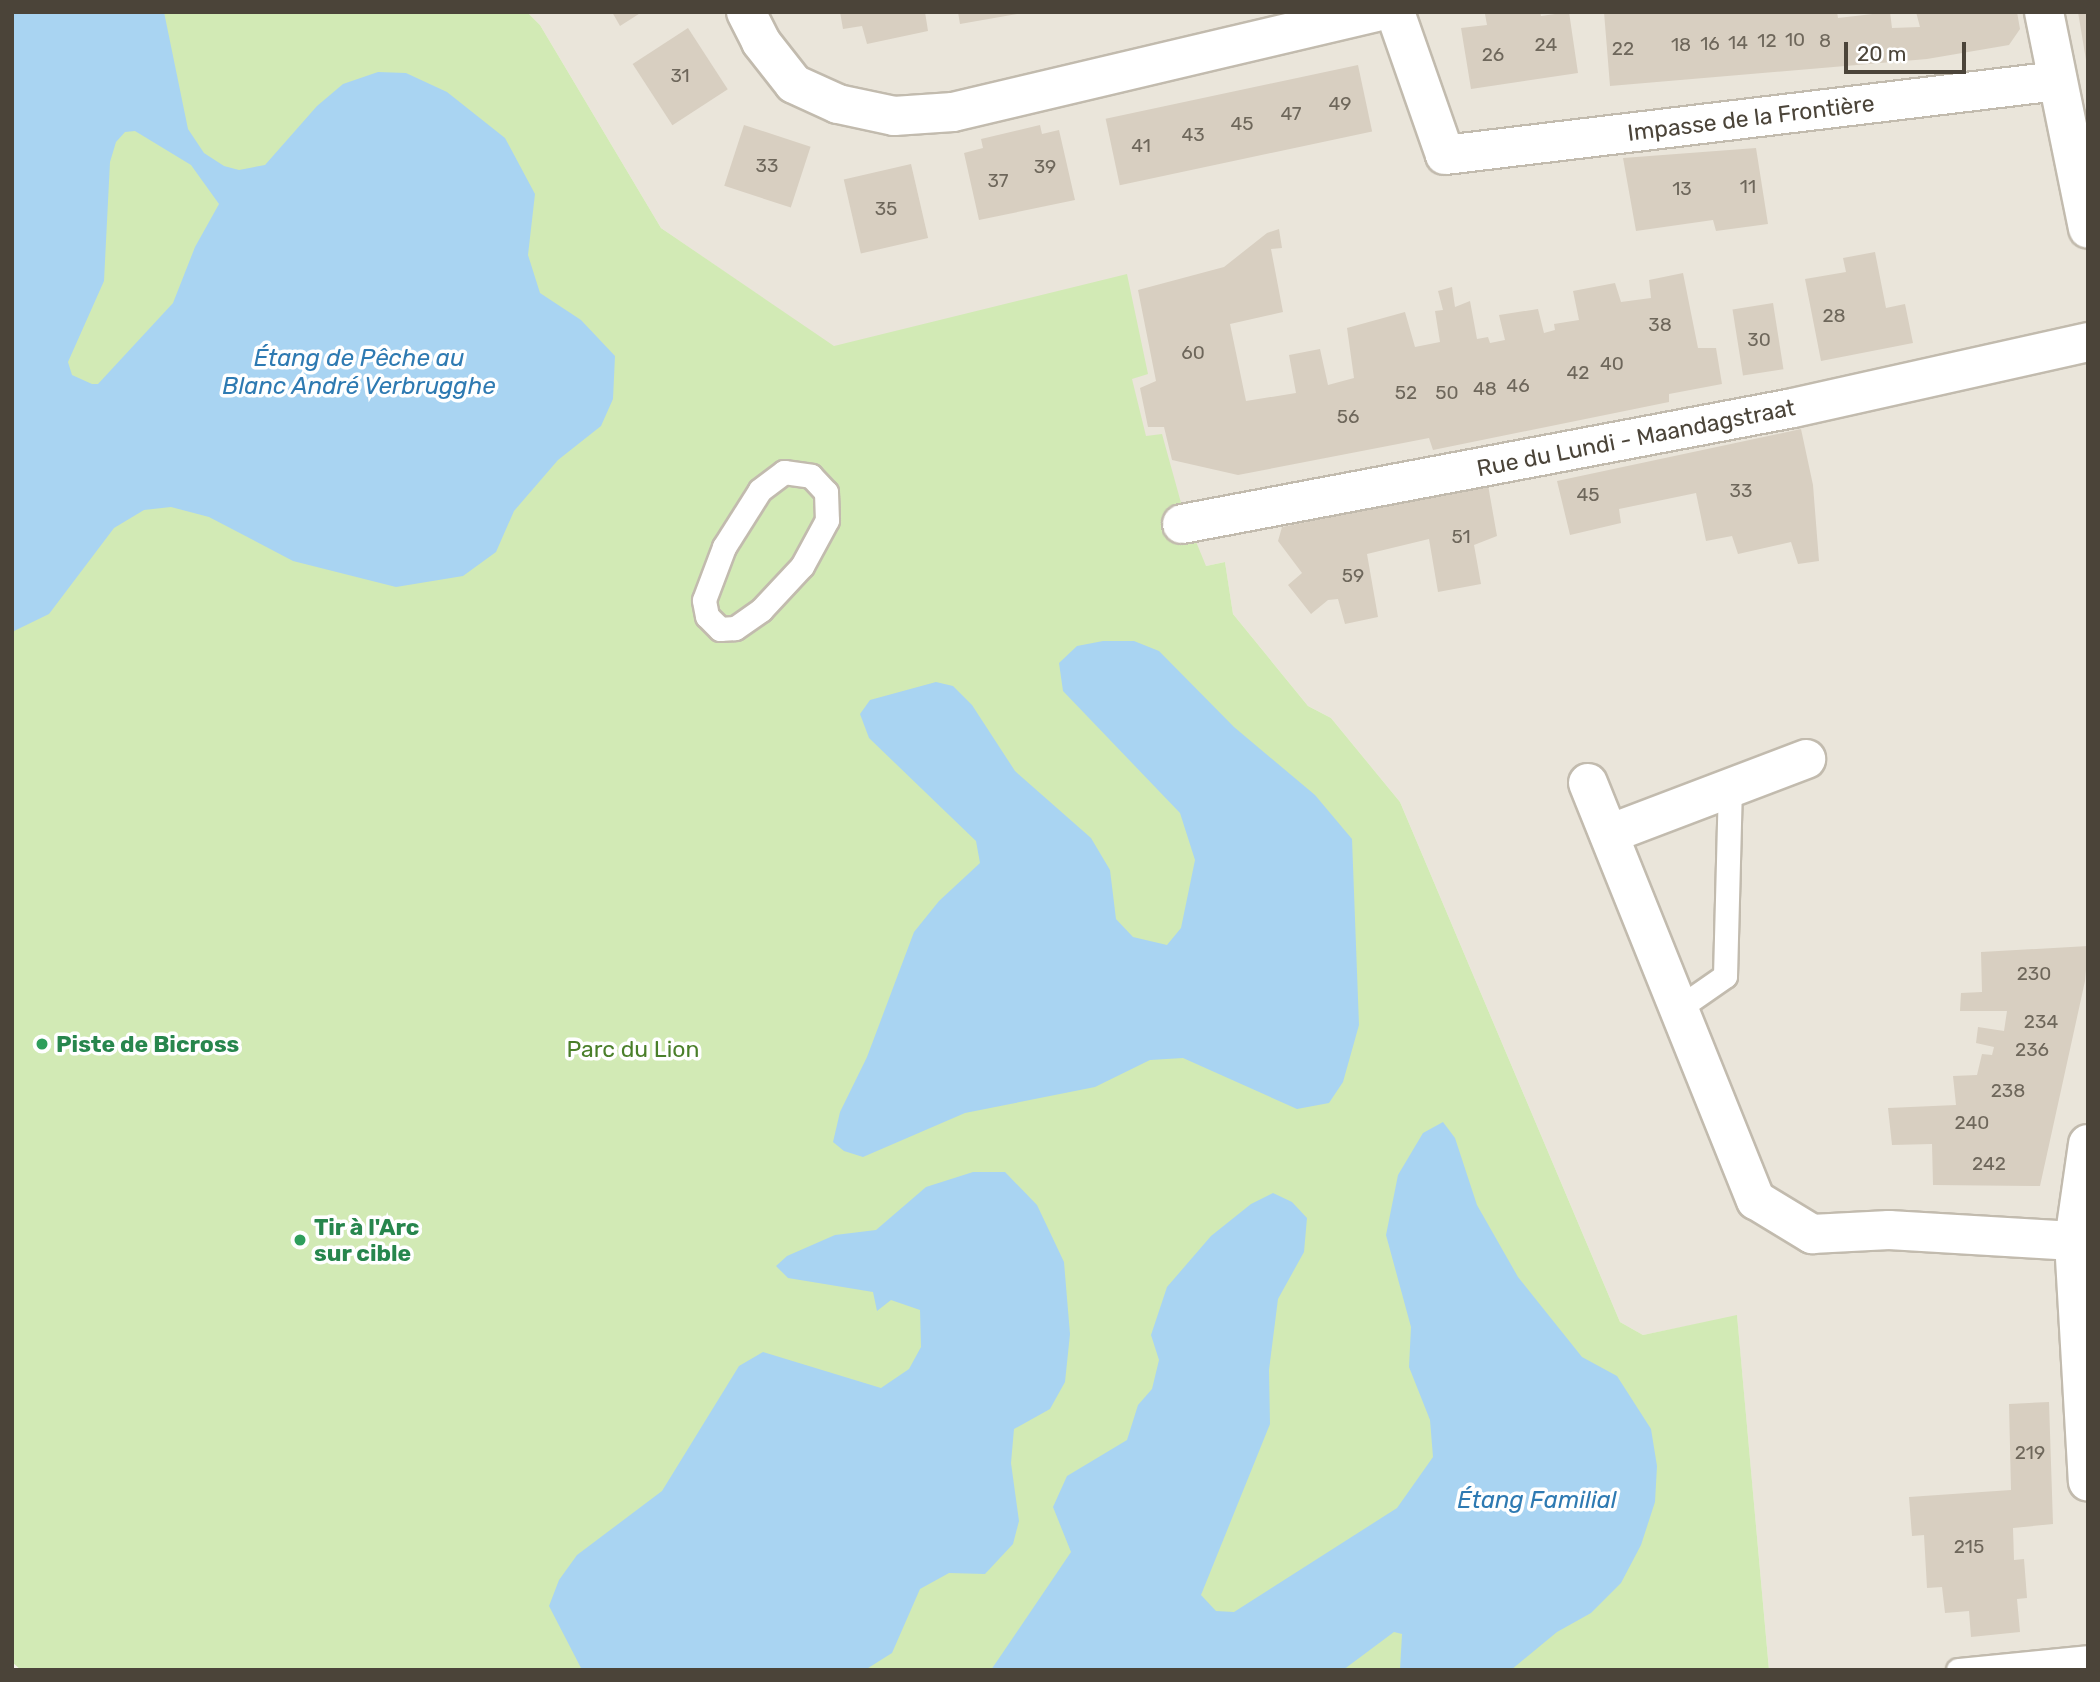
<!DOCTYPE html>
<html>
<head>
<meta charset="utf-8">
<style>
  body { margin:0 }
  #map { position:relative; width:2100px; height:1682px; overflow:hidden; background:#f6f3ec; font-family:Rubik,sans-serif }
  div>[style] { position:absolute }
  .residential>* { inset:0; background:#eae5da }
  .green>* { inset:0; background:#d2eab5 }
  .water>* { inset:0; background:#a9d4f2 }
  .building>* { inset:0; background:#d8cfc1; transform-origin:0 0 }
  .roads { filter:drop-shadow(2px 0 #c2bbae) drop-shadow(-2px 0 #c2bbae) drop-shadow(0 2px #c2bbae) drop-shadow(0 -2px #c2bbae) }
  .service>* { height:23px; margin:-11.5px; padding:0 11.5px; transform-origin:11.5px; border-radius:11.5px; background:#fff }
  .minor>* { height:38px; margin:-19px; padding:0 19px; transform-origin:19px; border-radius:19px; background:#fff }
  .tertiary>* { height:38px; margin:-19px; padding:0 19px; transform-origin:19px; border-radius:19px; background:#fff }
  .dots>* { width:19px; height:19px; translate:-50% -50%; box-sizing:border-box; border:4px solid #fff; border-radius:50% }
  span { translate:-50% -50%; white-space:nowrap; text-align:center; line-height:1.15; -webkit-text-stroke:7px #fff; paint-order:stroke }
  .number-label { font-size:19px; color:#6e675b }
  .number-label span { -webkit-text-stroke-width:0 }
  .street-label { font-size:23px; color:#4b4439 }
  .leisure-label { font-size:23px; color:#27864d; font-weight:700 }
  .left { translate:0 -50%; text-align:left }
  .park-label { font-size:23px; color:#4a7f2a }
  .water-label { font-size:24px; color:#2e7ab2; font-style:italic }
  .frame { position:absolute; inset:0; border:14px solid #4b4439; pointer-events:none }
  .scale { position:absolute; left:1844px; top:42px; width:122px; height:32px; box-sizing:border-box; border:4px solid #4b4439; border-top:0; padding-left:9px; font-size:21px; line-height:24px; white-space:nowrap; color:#4b4439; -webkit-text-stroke:5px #fff; paint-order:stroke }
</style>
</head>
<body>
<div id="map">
  <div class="residential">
    <i style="clip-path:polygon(527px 12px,2088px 12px,2088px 1670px,1769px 1670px,1737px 1316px,1643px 1335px,1620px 1322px,1400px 802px,1331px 718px,1308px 706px,1233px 614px,1225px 562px,1206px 566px,834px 347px,661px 228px,540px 25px)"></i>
  </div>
  <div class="green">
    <i style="clip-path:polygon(12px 12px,527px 12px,540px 25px,661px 228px,834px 346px,1127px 274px,1148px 374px,1132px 379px,1146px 436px,1162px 434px,1183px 510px,1206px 566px,1225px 562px,1233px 614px,1308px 706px,1331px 718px,1400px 802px,1620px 1322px,1643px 1335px,1737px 1315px,1769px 1670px,21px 1670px,12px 1662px)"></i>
  </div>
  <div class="water">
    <i style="clip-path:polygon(evenodd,12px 12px,164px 12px,188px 129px,204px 153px,224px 166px,239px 170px,265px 165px,317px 106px,343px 84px,378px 72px,406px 73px,447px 92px,505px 138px,535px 194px,528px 255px,540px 293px,581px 320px,615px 356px,613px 399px,601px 426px,558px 460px,514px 511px,496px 552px,463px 576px,396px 587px,293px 561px,209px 517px,171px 507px,144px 510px,114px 528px,49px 614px,12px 632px,12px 12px,135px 131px,191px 165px,219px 204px,195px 247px,173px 303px,98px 384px,92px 384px,72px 375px,68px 362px,104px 281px,110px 162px,116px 142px,125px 132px,135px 131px)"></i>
    <i style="clip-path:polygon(1103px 641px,1134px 641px,1159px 651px,1234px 727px,1315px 795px,1352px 839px,1359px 1025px,1343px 1082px,1329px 1103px,1297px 1109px,1183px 1058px,1150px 1060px,1095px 1087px,965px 1113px,863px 1157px,844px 1151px,833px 1142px,840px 1112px,867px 1057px,914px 932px,939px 901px,980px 863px,976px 841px,869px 738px,860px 714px,870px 700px,936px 682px,953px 686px,972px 705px,1015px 771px,1091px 838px,1110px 870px,1116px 919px,1133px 937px,1167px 945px,1181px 928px,1195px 860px,1180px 813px,1063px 691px,1059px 663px,1077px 646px)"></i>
    <i style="clip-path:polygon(1443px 1122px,1455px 1138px,1477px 1205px,1518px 1277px,1582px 1357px,1617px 1376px,1651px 1429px,1657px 1466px,1655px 1502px,1641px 1545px,1621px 1583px,1591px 1613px,1557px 1632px,1511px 1670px,1400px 1670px,1402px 1634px,1394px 1632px,1343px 1670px,991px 1670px,1071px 1552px,1053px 1507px,1067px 1476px,1127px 1440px,1138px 1405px,1152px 1389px,1159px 1360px,1151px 1335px,1167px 1287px,1211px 1236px,1251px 1204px,1273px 1193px,1292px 1202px,1307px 1218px,1304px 1252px,1278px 1299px,1269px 1370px,1270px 1424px,1201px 1595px,1216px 1611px,1234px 1612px,1397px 1508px,1433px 1457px,1430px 1420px,1409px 1367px,1411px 1327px,1386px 1235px,1398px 1175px,1423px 1133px)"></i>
    <i style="clip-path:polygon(973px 1172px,1005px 1172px,1037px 1205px,1064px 1262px,1070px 1334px,1065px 1382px,1050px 1409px,1014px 1429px,1011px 1463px,1019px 1521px,1013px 1544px,985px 1574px,949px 1573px,920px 1589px,892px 1653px,865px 1670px,581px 1668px,549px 1606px,559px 1580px,577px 1555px,662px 1491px,739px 1366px,763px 1352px,881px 1388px,909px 1369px,921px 1347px,920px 1310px,891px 1300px,877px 1311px,873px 1292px,788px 1278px,776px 1266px,787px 1256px,835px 1235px,876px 1230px,926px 1187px)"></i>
  </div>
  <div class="building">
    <i style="clip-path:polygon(612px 12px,642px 12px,620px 26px)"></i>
    <i style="clip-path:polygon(840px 12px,925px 12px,928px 31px,867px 44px,862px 26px,843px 29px)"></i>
    <i style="clip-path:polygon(958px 12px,1017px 12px,1017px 14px,960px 24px)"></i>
    <i style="clip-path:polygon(1499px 12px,1540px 12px,1541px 16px,1569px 12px,1578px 73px,1471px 89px,1461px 28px,1487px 25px,1485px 14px)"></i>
    <i style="clip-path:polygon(1604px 12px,1837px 12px,1838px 18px,1890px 12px,1892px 28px,1920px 27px,1916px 12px,2017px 12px,2020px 29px,2009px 45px,1927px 59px,1610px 86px)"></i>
    <i style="clip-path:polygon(2078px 12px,2088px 12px,2088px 59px,2086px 60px)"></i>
    <i style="left:688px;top:28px;width:73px;height:66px;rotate:57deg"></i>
    <i style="left:1358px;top:65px;width:68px;height:258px;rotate:78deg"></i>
    <i style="left:744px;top:125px;width:70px;height:64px;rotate:18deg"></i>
    <i style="clip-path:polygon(1040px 125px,1042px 134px,1059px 130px,1075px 200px,979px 220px,964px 153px,983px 148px,981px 139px)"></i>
    <i style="clip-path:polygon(1756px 148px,1768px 224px,1716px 231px,1713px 220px,1636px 231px,1623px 158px)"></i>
    <i style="left:911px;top:164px;width:76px;height:69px;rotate:77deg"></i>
    <i style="clip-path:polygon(1279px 229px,1282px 248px,1271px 249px,1283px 312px,1230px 324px,1246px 401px,1296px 393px,1289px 355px,1320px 349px,1328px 385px,1354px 378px,1347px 328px,1405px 312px,1415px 347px,1440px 342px,1435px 311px,1443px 310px,1438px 291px,1452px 287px,1455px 307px,1470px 301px,1477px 339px,1488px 337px,1490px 343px,1505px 340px,1499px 315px,1538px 309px,1544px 333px,1555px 330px,1554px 324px,1579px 320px,1573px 291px,1615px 283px,1621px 302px,1651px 298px,1649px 280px,1683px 273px,1698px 348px,1716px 348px,1722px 384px,1669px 394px,1669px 402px,1433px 450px,1429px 438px,1238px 475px,1172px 460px,1164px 427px,1148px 427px,1140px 388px,1156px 381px,1138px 290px,1224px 267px,1267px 233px)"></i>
    <i style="clip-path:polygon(1875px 252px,1886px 308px,1905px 304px,1913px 343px,1821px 361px,1805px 279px,1846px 272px,1843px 258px)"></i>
    <i style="left:1773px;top:303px;width:67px;height:41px;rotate:81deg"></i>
    <i style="clip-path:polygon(1801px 429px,1813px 485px,1819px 561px,1798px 564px,1791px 542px,1738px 554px,1732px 536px,1706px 541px,1696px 493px,1619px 509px,1621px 523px,1570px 535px,1557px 481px)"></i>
    <i style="clip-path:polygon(1488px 485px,1497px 536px,1474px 545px,1481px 584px,1438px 592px,1429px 539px,1367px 554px,1378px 617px,1345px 624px,1338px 599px,1328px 600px,1311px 614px,1288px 585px,1302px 573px,1278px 541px,1282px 527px)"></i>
    <i style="clip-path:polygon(2088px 946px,2085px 981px,2040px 1186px,1933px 1185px,1932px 1144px,1892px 1145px,1888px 1108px,1956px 1105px,1953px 1076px,1977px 1075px,1982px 1054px,1992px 1055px,1994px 1047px,1976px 1043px,1978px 1027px,2004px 1031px,2007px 1011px,1960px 1011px,1961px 993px,1982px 992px,1981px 952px)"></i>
    <i style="clip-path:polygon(2049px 1402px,2053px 1524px,2013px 1528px,2014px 1560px,2024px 1559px,2027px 1598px,2017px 1599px,2020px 1632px,1971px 1637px,1969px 1611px,1945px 1613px,1942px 1587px,1927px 1588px,1924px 1535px,1912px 1536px,1909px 1497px,2011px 1490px,2009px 1404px)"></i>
  </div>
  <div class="roads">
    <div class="service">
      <i style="left:784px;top:472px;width:27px;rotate:8deg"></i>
      <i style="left:811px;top:476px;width:22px;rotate:47deg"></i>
      <i style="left:826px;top:492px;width:28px;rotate:88deg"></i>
      <i style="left:827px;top:520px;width:52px;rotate:118.5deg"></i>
      <i style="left:802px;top:566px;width:60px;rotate:133deg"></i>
      <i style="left:761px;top:610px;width:32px;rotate:145deg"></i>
      <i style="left:735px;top:628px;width:15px;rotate:176deg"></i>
      <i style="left:720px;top:629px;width:18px;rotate:-135deg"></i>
      <i style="left:707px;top:616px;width:16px;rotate:-101deg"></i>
      <i style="left:704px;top:600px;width:57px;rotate:-69.3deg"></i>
      <i style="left:724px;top:547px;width:67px;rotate:-57.7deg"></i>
      <i style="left:760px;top:490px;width:30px;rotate:-37deg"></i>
      <i style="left:1679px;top:1008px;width:56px;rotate:-34.8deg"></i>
      <i style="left:1725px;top:976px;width:188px;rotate:-88.5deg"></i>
      <i style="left:1958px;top:1670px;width:131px;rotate:-5.7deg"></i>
    </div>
    <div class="minor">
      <i style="left:746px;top:12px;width:34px;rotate:63deg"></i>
      <i style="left:761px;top:42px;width:53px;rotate:51.8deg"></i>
      <i style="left:794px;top:84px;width:48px;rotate:24.4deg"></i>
      <i style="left:838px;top:104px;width:57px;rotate:12.1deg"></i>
      <i style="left:894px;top:116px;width:59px;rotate:-3.9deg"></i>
      <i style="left:953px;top:112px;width:434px;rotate:-13.3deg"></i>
      <i style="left:1395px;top:12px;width:151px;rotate:70.7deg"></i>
      <i style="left:1445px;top:155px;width:616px;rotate:-6.89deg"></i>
      <i style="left:2044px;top:12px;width:221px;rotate:78.5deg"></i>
      <i style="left:1182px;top:524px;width:622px;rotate:-10.75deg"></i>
      <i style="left:1793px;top:408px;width:302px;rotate:-12.6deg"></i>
      <i style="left:1588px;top:783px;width:450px;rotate:68.1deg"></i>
      <i style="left:1756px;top:1200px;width:66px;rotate:31.3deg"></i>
      <i style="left:1812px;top:1234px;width:77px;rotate:-3deg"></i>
      <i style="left:1889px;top:1230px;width:185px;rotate:3.4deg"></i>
      <i style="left:1609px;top:834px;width:211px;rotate:-20.8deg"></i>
    </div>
    <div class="tertiary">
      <i style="left:2088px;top:1144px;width:98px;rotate:98.2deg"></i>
      <i style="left:2074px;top:1241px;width:241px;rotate:86.7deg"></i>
    </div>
  </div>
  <div class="dots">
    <i style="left:42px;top:1044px;background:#2e9e5b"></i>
    <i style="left:300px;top:1240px;background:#2e9e5b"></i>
  </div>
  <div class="number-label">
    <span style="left:1795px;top:40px">10</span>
    <span style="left:1767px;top:41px">12</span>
    <span style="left:1825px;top:41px">8</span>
    <span style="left:1738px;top:43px">14</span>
    <span style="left:1710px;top:44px">16</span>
    <span style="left:1546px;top:45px">24</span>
    <span style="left:1681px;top:45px">18</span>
    <span style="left:1623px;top:49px">22</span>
    <span style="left:1493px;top:55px">26</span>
    <span style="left:680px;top:76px">31</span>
    <span style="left:1340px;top:104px">49</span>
    <span style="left:1291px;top:114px">47</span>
    <span style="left:1242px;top:124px">45</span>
    <span style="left:1193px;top:135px">43</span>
    <span style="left:1141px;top:146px">41</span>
    <span style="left:767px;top:166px">33</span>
    <span style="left:1045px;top:167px">39</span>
    <span style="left:998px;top:181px">37</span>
    <span style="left:1748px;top:187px">11</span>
    <span style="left:1682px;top:189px">13</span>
    <span style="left:886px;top:209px">35</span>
    <span style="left:1834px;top:316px">28</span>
    <span style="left:1660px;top:325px">38</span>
    <span style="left:1759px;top:340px">30</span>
    <span style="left:1193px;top:353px">60</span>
    <span style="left:1612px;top:364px">40</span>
    <span style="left:1578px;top:373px">42</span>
    <span style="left:1518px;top:386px">46</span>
    <span style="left:1485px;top:389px">48</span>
    <span style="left:1406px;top:393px">52</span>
    <span style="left:1447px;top:393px">50</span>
    <span style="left:1348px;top:417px">56</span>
    <span style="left:1741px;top:491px">33</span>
    <span style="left:1588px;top:495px">45</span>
    <span style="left:1461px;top:537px">51</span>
    <span style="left:1353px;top:576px">59</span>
    <span style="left:2034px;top:974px">230</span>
    <span style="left:2041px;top:1022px">234</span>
    <span style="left:2032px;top:1050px">236</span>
    <span style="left:2008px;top:1091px">238</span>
    <span style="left:1972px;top:1123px">240</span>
    <span style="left:1989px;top:1164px">242</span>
    <span style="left:2030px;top:1453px">219</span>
    <span style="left:1969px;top:1547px">215</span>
  </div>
  <div class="street-label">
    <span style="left:1751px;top:118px;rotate:-7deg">Impasse de la Frontière</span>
    <span style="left:1636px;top:438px;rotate:-11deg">Rue du Lundi - Maandagstraat</span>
  </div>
  <div class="leisure-label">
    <span class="left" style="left:56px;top:1044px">Piste de Bicross</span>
    <span class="left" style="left:314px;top:1240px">Tir à l'Arc<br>sur cible</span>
  </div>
  <div class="park-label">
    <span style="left:633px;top:1049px">Parc du Lion</span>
  </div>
  <div class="water-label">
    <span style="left:359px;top:373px">Étang de Pêche au<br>Blanc André Verbrugghe</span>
    <span style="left:1537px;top:1501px">Étang Familial</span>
  </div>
  <div class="frame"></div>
  <div class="scale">20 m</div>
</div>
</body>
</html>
